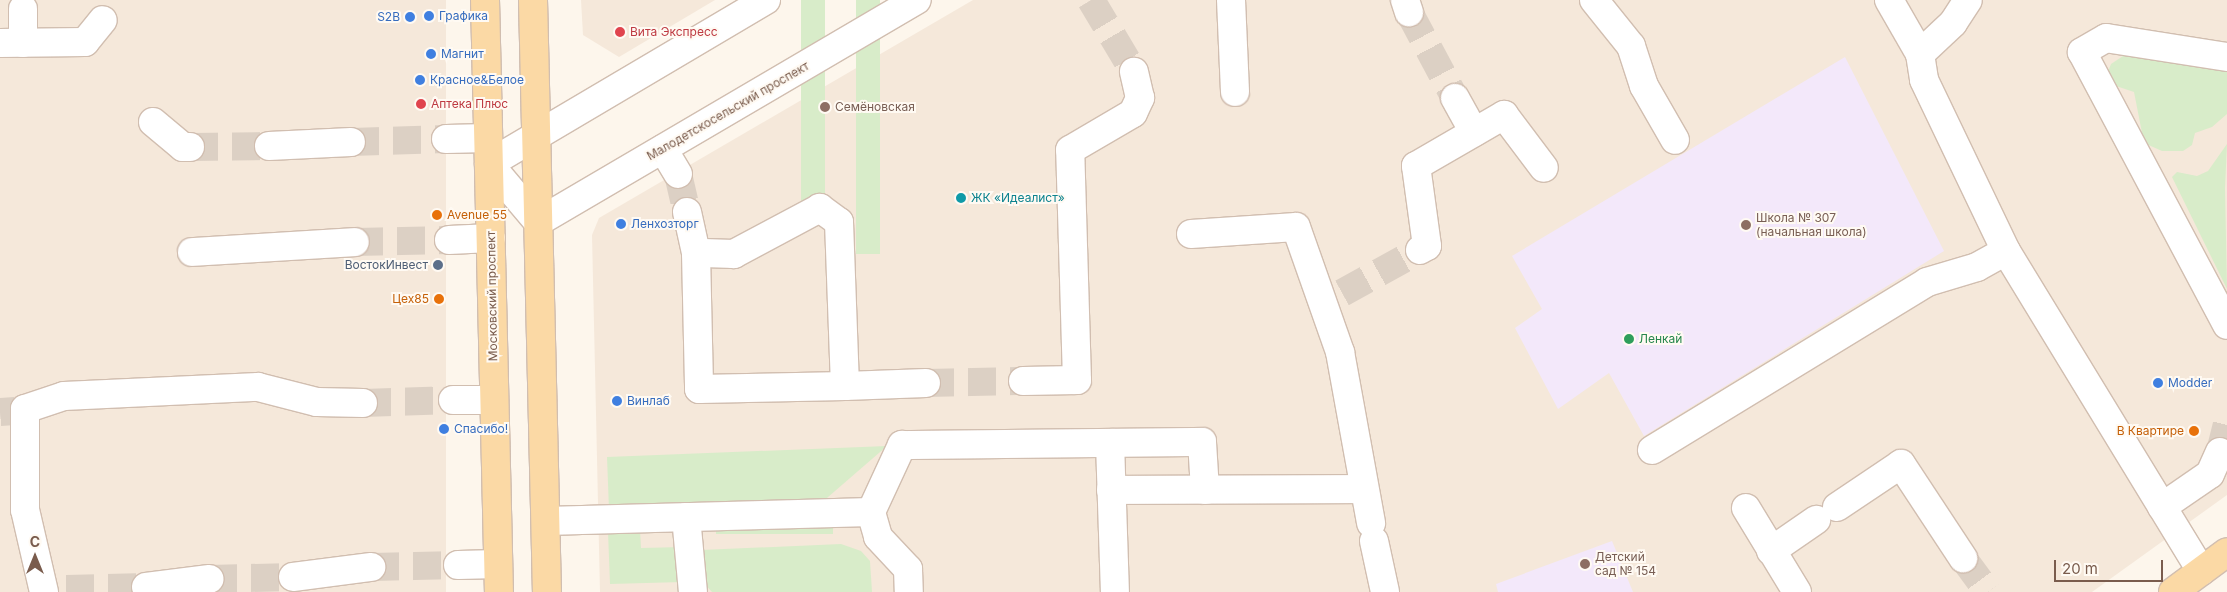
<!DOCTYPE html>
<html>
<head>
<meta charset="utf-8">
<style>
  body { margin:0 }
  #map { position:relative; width:2227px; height:592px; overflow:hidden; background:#fdf6ec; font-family:Inter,sans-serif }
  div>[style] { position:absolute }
  .residential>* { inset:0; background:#f5e8da; transform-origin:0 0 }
  .education>* { inset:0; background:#f3e8fa }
  .green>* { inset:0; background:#d8ecc9; transform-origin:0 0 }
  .minor-tunnel>* { height:28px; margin-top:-14px; transform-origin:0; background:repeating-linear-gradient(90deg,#dcd0c4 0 28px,transparent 0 42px) }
  .roads { filter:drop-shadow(1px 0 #d1beb0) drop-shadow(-1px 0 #d1beb0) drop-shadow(0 1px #d1beb0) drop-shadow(0 -1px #d1beb0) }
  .minor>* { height:28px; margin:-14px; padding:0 14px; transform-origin:14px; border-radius:14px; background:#fff }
  .major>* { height:28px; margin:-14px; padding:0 14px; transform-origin:14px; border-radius:14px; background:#fbd9a5 }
  .dots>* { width:14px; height:14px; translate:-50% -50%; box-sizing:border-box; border:2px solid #fffaf3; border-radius:50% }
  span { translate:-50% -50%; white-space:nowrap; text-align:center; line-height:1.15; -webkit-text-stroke:4px #fffaf3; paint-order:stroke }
  .shop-label { font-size:12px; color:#366cbe }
  .left { translate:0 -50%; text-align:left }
  .right { translate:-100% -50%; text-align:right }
  .health-label { font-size:12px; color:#be3a42 }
  .education-label { font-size:12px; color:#785e54 }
  .street-label { font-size:12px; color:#7a5c4d }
  .culture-label { font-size:12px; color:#0d838f }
  .food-label { font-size:12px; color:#c56008 }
  .service-label { font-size:12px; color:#4e5e75 }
  .leisure-label { font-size:12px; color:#27864d }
  .north { position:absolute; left:10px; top:532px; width:50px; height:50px; -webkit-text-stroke:4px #fffaf3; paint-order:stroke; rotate:0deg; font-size:14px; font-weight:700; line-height:20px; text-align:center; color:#7a5c4d }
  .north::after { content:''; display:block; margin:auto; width:18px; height:22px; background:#7a5c4d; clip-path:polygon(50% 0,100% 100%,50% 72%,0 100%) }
  .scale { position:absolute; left:2054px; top:560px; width:109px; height:22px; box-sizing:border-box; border:2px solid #7a5c4d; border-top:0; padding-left:6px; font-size:15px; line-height:18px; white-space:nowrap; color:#7a5c4d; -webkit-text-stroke:4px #fffaf3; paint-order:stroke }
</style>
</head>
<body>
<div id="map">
  <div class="residential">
    <i style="left:0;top:0;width:446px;height:592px"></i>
    <i style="clip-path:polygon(581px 0,715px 0,619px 57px,583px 35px)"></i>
    <i style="clip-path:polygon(973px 0,2227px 0,2227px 495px,2092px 592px,600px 592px,592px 235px,599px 218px)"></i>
  </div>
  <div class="education">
    <i style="clip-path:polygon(1845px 57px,1944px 251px,1644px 436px,1609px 373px,1558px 409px,1515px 328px,1542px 309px,1512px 256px)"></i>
    <i style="clip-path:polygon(1612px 541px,1633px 592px,1498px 592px,1496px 584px)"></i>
  </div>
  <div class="green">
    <i style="left:801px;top:0;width:24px;height:207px"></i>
    <i style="left:856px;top:0;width:24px;height:254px"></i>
    <i style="clip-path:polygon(2153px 54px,2227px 66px,2227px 114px,2212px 127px,2195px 133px,2192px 145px,2183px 151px,2162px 151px,2144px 143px,2134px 92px,2110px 84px,2107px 74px,2111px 64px,2123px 56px)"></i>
    <i style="clip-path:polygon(2227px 144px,2225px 188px,2227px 289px,2172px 177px,2177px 172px,2197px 176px,2208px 171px)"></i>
    <i style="clip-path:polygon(887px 446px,820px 504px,609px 510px,607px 457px)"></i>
    <i style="left:833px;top:522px;width:12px;height:117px;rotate:90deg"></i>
    <i style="clip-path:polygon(640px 529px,641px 548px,683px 547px,683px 582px,610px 584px,608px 532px)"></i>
    <i style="clip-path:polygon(841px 544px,861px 551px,870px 561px,872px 592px,712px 592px,702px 581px,701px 550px)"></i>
  </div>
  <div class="minor-tunnel">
    <i style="left:1091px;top:0;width:84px;rotate:59.2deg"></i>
    <i style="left:1409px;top:12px;width:98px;rotate:61.9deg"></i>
    <i style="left:351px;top:142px;width:95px;rotate:-1.8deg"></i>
    <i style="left:190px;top:147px;width:79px;rotate:-0.7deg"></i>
    <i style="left:678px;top:174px;width:39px;rotate:77deg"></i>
    <i style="left:355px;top:242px;width:94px;rotate:-1.2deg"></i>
    <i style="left:1342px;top:293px;width:89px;rotate:-28.9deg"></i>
    <i style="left:926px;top:383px;width:97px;rotate:-1.2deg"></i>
    <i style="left:363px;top:403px;width:90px;rotate:-1.9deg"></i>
    <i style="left:0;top:412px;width:15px;rotate:-4deg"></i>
    <i style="left:2220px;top:452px;width:30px;rotate:-76deg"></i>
    <i style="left:1963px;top:558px;width:42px;rotate:53.7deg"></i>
    <i style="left:371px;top:567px;width:87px;rotate:-1.3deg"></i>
    <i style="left:209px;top:579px;width:84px;rotate:-1.4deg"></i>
    <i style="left:66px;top:589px;width:80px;rotate:-1.4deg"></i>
  </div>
  <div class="roads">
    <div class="minor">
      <i style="left:766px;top:0;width:322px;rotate:149.4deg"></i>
      <i style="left:489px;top:164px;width:76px;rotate:49.8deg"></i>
      <i style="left:538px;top:222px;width:439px;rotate:-30.4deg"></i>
      <i style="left:1231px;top:0;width:92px;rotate:87.5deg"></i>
      <i style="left:1405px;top:0;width:13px;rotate:72deg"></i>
      <i style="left:1594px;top:0;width:59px;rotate:51.2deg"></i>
      <i style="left:1631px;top:46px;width:42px;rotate:72deg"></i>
      <i style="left:1644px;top:86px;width:62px;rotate:60.1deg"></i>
      <i style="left:1889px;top:0;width:62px;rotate:60.1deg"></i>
      <i style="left:1920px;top:54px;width:26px;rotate:81deg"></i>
      <i style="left:1924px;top:80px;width:190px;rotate:64.4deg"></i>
      <i style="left:2006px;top:251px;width:375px;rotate:58.6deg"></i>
      <i style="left:23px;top:9px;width:34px;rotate:90deg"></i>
      <i style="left:0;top:43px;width:85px;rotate:-0.7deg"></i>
      <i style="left:85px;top:42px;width:28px;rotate:-51deg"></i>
      <i style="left:1920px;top:54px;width:45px;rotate:-43.2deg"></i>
      <i style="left:1953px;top:23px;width:27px;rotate:-57deg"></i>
      <i style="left:2227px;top:57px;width:122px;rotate:-171.1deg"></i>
      <i style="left:2106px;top:38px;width:28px;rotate:150deg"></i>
      <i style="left:2082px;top:52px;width:309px;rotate:62deg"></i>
      <i style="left:1455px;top:98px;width:39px;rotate:61deg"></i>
      <i style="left:153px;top:122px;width:39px;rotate:40deg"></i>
      <i style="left:183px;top:147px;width:7px"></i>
      <i style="left:446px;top:139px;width:42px;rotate:-1.4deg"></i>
      <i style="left:269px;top:146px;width:82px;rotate:-2.8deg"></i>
      <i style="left:663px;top:149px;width:29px;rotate:59deg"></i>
      <i style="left:687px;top:212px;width:42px;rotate:77.6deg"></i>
      <i style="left:696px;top:253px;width:136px;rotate:88.7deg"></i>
      <i style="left:699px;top:389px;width:146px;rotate:-1.2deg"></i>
      <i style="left:845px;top:386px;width:164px;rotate:-92.1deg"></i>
      <i style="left:839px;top:222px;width:24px;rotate:-144deg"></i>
      <i style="left:820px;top:208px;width:98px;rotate:151.9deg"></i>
      <i style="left:734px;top:254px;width:38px;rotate:-178deg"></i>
      <i style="left:1191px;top:234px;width:105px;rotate:-3.8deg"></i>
      <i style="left:1296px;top:227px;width:133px;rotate:70.6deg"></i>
      <i style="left:1340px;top:352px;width:174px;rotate:79.7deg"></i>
      <i style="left:449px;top:240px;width:42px;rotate:-2.7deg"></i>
      <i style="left:1420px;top:250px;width:8px;rotate:-30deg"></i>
      <i style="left:1427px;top:246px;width:81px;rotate:-97.8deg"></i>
      <i style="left:1416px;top:166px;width:102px;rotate:-30.1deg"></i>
      <i style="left:1504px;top:115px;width:66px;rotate:53deg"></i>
      <i style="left:192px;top:252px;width:163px;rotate:-3.5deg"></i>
      <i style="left:1023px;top:381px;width:54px;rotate:-1.1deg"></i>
      <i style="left:1077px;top:380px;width:230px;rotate:-91.7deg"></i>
      <i style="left:1070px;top:150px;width:73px;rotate:-30.4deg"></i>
      <i style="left:1133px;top:113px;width:17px;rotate:-65deg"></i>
      <i style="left:1140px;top:98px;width:27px;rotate:-103deg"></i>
      <i style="left:845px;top:386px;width:81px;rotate:-2.1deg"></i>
      <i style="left:453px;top:400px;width:41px"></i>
      <i style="left:1110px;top:443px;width:149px;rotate:88.1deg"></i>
      <i style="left:1652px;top:450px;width:322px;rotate:-31.4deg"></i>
      <i style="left:1927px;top:282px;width:52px;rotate:-16.7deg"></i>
      <i style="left:1977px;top:267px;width:33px;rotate:-29deg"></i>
      <i style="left:1111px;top:490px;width:253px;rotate:-0.2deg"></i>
      <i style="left:1837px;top:507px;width:77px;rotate:-33.9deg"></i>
      <i style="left:1901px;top:464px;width:113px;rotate:56.6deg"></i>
      <i style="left:2162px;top:507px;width:58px;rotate:-34.5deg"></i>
      <i style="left:2210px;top:474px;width:24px;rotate:-66deg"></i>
      <i style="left:1746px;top:508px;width:98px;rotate:58.7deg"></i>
      <i style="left:871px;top:512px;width:74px;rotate:-65.2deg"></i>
      <i style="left:902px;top:445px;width:300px;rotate:-0.6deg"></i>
      <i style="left:1202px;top:442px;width:48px;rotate:86.4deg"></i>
      <i style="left:686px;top:517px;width:75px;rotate:84.7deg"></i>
      <i style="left:546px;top:521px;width:325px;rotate:-1.6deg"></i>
      <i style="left:871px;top:512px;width:26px;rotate:74deg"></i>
      <i style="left:878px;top:537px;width:44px;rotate:46.8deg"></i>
      <i style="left:908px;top:569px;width:23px;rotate:88deg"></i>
      <i style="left:1374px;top:541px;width:52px;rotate:77.8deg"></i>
      <i style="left:1771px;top:551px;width:55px;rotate:-34.6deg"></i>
      <i style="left:458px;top:565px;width:40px;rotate:-1.4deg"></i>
      <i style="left:293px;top:577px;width:79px;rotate:-7.3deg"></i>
      <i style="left:146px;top:587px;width:64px;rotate:-7.2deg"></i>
      <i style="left:44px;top:592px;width:84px;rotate:-103deg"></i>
      <i style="left:25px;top:510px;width:101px;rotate:-90deg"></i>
      <i style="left:25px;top:409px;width:41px;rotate:-18.4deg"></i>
      <i style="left:64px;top:396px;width:194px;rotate:-2.7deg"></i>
      <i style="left:258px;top:387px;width:61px;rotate:14.3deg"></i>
      <i style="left:317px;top:402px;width:46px;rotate:1.2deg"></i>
    </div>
    <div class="major">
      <i style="left:485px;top:0;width:592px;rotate:88.65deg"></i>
      <i style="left:533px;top:0;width:592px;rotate:88.65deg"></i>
      <i style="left:2173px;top:592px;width:67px;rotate:-36.5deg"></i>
    </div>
  </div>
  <div class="dots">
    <i style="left:429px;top:16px;background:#3f7fe0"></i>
    <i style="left:410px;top:17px;background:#3f7fe0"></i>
    <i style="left:620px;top:32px;background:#e0444e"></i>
    <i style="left:431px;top:54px;background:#3f7fe0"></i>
    <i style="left:420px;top:80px;background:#3f7fe0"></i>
    <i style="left:421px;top:104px;background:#e0444e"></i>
    <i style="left:825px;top:107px;background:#8d6e63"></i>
    <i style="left:961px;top:198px;background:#0f9aa8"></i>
    <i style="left:437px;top:215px;background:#e8710a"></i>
    <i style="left:621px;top:224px;background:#3f7fe0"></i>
    <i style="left:1746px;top:225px;background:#8d6e63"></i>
    <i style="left:438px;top:265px;background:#5c6f8a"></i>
    <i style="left:439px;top:299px;background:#e8710a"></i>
    <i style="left:1629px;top:339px;background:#2e9e5b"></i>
    <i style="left:2158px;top:383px;background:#3f7fe0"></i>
    <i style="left:617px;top:401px;background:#3f7fe0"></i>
    <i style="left:444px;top:429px;background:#3f7fe0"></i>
    <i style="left:2194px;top:431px;background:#e8710a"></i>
    <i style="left:1585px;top:564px;background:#8d6e63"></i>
  </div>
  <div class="shop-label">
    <span class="left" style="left:439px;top:16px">Графика</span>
    <span class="right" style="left:400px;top:17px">S2B</span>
    <span class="left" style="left:441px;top:54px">Магнит</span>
    <span class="left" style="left:430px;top:80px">Красное&amp;Белое</span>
    <span class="left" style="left:631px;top:224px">Ленхозторг</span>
    <span class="left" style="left:2168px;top:383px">Modder</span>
    <span class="left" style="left:627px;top:401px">Винлаб</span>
    <span class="left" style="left:454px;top:429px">Спасибо!</span>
  </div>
  <div class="health-label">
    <span class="left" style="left:630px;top:32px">Вита Экспресс</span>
    <span class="left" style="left:431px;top:104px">Аптека Плюс</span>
  </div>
  <div class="education-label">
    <span class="left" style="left:835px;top:107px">Семёновская</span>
    <span class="left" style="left:1756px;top:225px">Школа № 307<br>(начальная школа)</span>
    <span class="left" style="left:1595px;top:564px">Детский<br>сад № 154</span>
  </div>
  <div class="street-label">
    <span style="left:728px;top:111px;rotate:-30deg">Малодетскосельский проспект</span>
    <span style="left:492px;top:296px;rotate:-91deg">Московский проспект</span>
  </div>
  <div class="culture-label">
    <span class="left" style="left:971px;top:198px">ЖК «Идеалист»</span>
  </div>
  <div class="food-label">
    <span class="left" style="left:447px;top:215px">Avenue 55</span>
    <span class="right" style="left:429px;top:299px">Цех85</span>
    <span class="right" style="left:2184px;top:431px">В Квартире</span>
  </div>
  <div class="service-label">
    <span class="right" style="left:428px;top:265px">ВостокИнвест</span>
  </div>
  <div class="leisure-label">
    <span class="left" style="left:1639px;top:339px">Ленкай</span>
  </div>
  <div class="north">С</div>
  <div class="scale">20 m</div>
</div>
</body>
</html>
